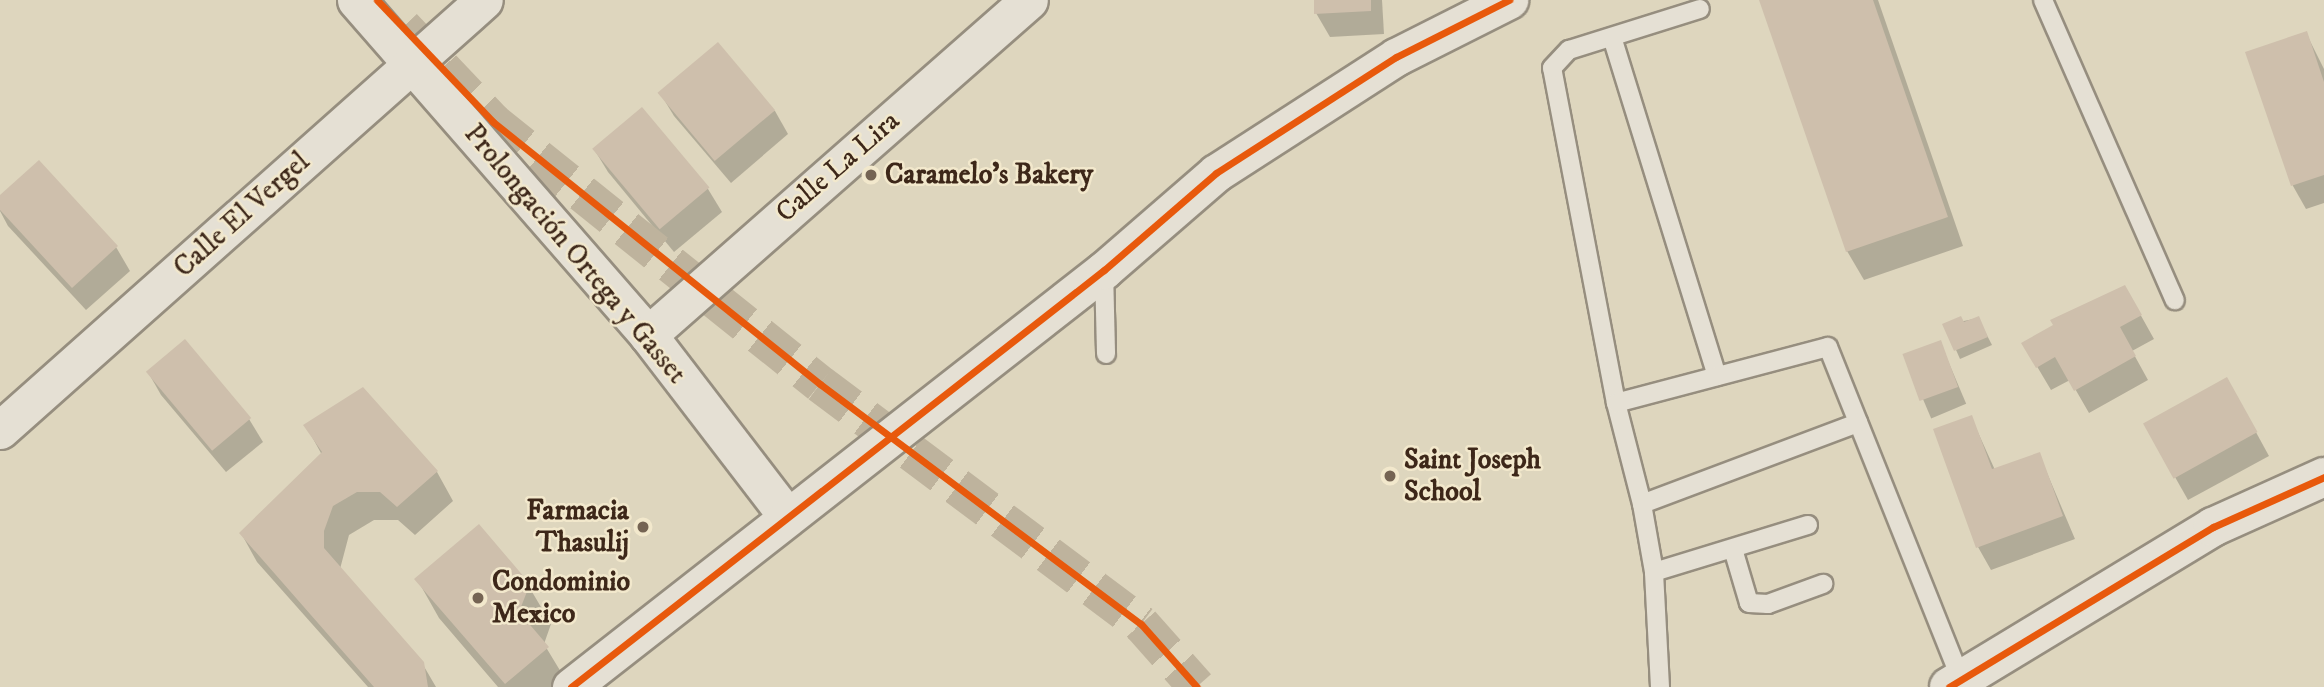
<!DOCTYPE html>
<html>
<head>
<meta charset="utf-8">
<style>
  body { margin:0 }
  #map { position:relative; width:2324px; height:687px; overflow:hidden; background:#ded6be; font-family:"IM FELL DW Pica",serif }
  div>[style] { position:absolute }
  .shadow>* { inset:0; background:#0003; transform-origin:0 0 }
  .building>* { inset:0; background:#cebfac; transform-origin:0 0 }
  .secondary-tunnel>* { height:38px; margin-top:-19px; transform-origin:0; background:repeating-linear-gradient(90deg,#beb39d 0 38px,transparent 0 57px) }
  .roads { filter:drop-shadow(2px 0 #968e7f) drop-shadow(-2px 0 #968e7f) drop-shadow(0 2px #968e7f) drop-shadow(0 -2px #968e7f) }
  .lane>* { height:18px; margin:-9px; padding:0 9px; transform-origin:9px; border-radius:9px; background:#e5e0d4 }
  .street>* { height:37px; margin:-18.5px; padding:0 18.5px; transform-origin:18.5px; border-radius:18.5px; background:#e5e0d4 }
  .secondary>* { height:38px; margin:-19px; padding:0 19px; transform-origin:19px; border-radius:19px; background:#e5e0d4 }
  .cycleway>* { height:7px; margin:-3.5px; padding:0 3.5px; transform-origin:3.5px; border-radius:3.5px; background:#e8590c }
  .dots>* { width:19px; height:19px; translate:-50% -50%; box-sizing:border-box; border:4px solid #f2e8cc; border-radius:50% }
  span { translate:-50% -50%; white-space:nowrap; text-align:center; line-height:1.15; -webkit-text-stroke:5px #f2e8cc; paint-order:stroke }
  .street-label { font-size:28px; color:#3d2719 }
  .poi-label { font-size:28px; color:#3d2719; font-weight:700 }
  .left { translate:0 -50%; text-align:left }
  .right { translate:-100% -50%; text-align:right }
</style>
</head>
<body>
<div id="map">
  <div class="shadow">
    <i style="clip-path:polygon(1316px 0,1382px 0,1384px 34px,1330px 37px,1316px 13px)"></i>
    <i style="clip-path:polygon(1761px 0,1878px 0,1963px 246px,1864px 280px,1847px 251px)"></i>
    <i style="clip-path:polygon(2306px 33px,2324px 69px,2324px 203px,2306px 209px,2293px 186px,2247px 53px)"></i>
    <i style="clip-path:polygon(660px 93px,775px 111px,788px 134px,731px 183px,674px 116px)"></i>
    <i style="clip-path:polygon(641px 110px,708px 189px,722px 212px,674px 252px,608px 172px,594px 149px)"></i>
    <i style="clip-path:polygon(0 198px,116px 247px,130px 271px,86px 310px,8px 226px,0 211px)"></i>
    <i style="clip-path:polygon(2125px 287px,2154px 339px,2132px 351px,2148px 380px,2089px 413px,2070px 380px,2051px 390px,2023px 343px)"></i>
    <i style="clip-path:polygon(1978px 318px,1992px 345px,1960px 359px,1945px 325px)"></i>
    <i style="left:1940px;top:342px;width:67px;height:38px;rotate:67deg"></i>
    <i style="clip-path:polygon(148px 372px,249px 419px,263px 442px,226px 472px,161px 395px)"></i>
    <i style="clip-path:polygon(362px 390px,437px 472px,453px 501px,415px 535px,398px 520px,374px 520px,349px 535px,340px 569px,422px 663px,436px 687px,368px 687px,257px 562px,241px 533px,322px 455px,306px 426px)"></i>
    <i style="clip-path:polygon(2240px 403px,2269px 456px,2188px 500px,2175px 477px)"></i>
    <i style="clip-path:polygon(1971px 417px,1995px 470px,2039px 454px,2075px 539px,1991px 570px,1978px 547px)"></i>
    <i style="clip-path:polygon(417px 579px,528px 585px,551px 624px,544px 644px,570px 687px,498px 687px,439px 618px)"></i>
  </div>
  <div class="building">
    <i style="clip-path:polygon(1314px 0,1371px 0,1371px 11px,1314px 14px)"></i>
    <i style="clip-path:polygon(1759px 0,1873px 0,1948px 217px,1846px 252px)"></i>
    <i style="clip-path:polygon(2307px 31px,2324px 82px,2324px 175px,2291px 186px,2245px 52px)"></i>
    <i style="left:718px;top:42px;width:89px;height:79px;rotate:50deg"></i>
    <i style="left:642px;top:107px;width:105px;height:65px;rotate:50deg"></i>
    <i style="clip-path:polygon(39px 160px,118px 246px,72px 288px,0 210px,0 195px)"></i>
    <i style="clip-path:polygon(2125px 285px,2142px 315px,2120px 327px,2136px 356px,2074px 391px,2055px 357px,2036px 368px,2021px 343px,2053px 325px,2050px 320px)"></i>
    <i style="clip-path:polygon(1961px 316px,1964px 322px,1979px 316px,1988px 337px,1954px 351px,1942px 324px)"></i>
    <i style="left:185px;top:339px;width:103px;height:51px;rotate:50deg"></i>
    <i style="left:1941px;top:340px;width:50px;height:41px;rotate:70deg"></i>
    <i style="left:2227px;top:377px;width:63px;height:96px;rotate:61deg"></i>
    <i style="clip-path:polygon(363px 387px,438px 471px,397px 507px,380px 492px,357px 492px,333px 506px,324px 531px,324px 548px,424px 662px,428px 687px,374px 687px,239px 533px,322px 452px,303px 425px)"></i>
    <i style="clip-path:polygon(1972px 415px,1992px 469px,2040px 452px,2063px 516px,1976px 548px,1933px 429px)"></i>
    <i style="clip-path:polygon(479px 524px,530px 584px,519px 612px,549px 647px,505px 684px,414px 579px)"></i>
  </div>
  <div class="secondary-tunnel">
    <i style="left:403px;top:27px;width:131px;rotate:46.5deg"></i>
    <i style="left:493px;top:122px;width:419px;rotate:38.7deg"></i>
    <i style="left:820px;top:384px;width:401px;rotate:36.8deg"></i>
    <i style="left:1141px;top:624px;width:84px;rotate:48.4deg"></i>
  </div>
  <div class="roads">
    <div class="lane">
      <i style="left:2043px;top:0;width:328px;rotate:66.3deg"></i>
      <i style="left:1612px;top:37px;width:355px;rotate:72.8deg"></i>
      <i style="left:1104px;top:270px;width:84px;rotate:88.6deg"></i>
      <i style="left:1616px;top:403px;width:341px;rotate:-100.8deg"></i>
      <i style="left:1552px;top:68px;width:25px;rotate:-47deg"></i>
      <i style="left:1569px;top:50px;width:137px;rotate:-17.4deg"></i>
      <i style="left:1642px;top:504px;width:104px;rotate:-104.4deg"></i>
      <i style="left:1616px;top:403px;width:219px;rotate:-14.8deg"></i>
      <i style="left:1828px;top:347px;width:359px;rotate:68.2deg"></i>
      <i style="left:1733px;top:549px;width:56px;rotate:73.5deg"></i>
      <i style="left:1749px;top:603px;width:19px;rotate:3deg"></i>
      <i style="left:1768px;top:604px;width:59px;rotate:-20deg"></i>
      <i style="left:1654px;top:572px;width:69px;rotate:-100deg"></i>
      <i style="left:1642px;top:504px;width:231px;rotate:-20.6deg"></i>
      <i style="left:1660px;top:687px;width:115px;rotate:-93deg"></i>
      <i style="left:1654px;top:572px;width:161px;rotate:-17deg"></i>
    </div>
    <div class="street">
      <i style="left:356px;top:0;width:444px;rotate:48.9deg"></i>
      <i style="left:648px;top:335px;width:227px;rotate:52.5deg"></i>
      <i style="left:648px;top:335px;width:507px;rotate:-41.32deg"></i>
      <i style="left:0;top:430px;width:647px;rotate:-41.62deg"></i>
      <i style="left:571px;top:687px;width:677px;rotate:-38.04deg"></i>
      <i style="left:1104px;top:270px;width:148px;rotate:-40.9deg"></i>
      <i style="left:1216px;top:173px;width:214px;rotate:-32.8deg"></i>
      <i style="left:1396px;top:57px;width:127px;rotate:-26.8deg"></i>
    </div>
    <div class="secondary">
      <i style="left:1949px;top:687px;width:309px;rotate:-31.2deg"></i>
      <i style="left:2213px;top:527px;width:122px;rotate:-24.2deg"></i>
    </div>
  </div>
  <div class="cycleway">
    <i style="left:377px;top:0;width:168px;rotate:46.4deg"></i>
    <i style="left:493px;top:122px;width:419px;rotate:38.7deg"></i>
    <i style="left:820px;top:384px;width:401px;rotate:36.8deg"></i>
    <i style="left:1141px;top:624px;width:84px;rotate:48.4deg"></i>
    <i style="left:571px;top:687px;width:677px;rotate:-38.04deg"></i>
    <i style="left:1104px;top:270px;width:148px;rotate:-40.9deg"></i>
    <i style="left:1216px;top:173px;width:214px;rotate:-32.8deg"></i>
    <i style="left:1396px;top:57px;width:127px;rotate:-26.8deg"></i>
    <i style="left:1949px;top:687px;width:309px;rotate:-31.2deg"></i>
    <i style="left:2213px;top:527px;width:122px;rotate:-24.2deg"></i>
  </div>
  <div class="dots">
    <i style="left:871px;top:175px;background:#756453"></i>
    <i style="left:1390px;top:476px;background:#756453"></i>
    <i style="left:643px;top:527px;background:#756453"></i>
    <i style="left:478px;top:598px;background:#756453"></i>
  </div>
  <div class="street-label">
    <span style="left:838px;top:167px;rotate:-41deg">Calle La Lira</span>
    <span style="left:242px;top:215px;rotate:-42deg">Calle El Vergel</span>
    <span style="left:575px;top:254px;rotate:50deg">Prolongación Ortega y Gasset</span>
  </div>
  <div class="poi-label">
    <span class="left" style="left:885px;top:175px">Caramelo's Bakery</span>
    <span class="left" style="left:1404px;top:476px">Saint Joseph<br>School</span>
    <span class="right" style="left:629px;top:527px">Farmacia<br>Thasulij</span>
    <span class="left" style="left:492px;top:598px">Condominio<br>Mexico</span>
  </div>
</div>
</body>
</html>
